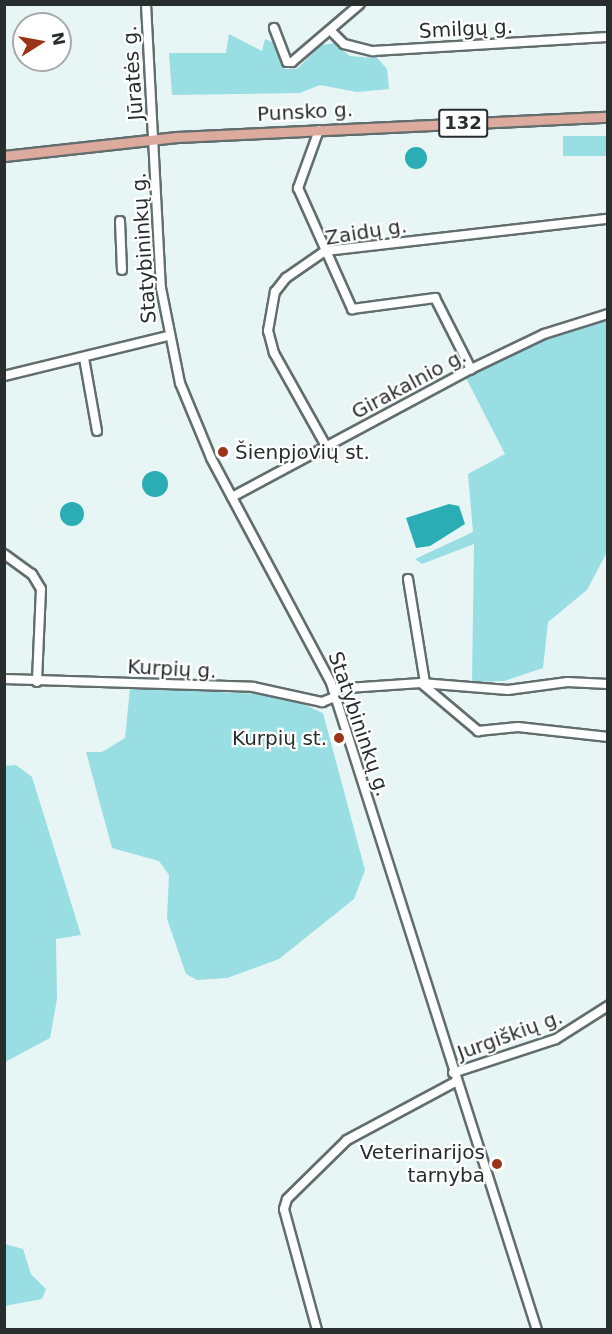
<!DOCTYPE html>
<html>
<head>
<meta charset="utf-8">
<style>
  body { margin:0 }
  #map { position:relative; width:612px; height:1334px; overflow:hidden; background:#e7f5f5; font-family:"DejaVu Sans",sans-serif }
  div>[style] { position:absolute }
  .green>* { inset:0; background:#99dee3; transform-origin:0 0 }
  .water>* { inset:0; background:#2badb5 }
  .round { border-radius:50% }
  .roads { filter:drop-shadow(2px 0 #626e6e) drop-shadow(-2px 0 #626e6e) drop-shadow(0 2px #626e6e) drop-shadow(0 -2px #626e6e) }
  .minor>* { height:8px; margin:-4px; padding:0 4px; transform-origin:4px; border-radius:4px; background:#fff }
  .major>* { height:9px; margin:-4.5px; padding:0 4.5px; transform-origin:4.5px; border-radius:4.5px; background:#dcab9e }
  .dots>* { width:16px; height:16px; translate:-50% -50%; box-sizing:border-box; border:3px solid #fff; border-radius:50% }
  span { translate:-50% -50%; white-space:nowrap; text-align:center; line-height:1.15; -webkit-text-stroke:4.5px #fff; paint-order:stroke }
  .shield-label span { padding:2px 4px; background:#fff; border:2px solid; border-radius:4px; -webkit-text-stroke-width:0 }
  .shield-label { font-size:18px; color:#282d2e; font-weight:700 }
  .street-label { font-size:20px; color:#282d2e }
  .poi-label { font-size:20px; color:#282d2e }
  .left { translate:0 -50%; text-align:left }
  .right { translate:-100% -50%; text-align:right }
  .frame { position:absolute; inset:0; border:6px solid #282d2e; pointer-events:none }
  .north { position:absolute; left:12px; top:12px; width:60px; height:60px; box-sizing:border-box; background:#fff; border:2px solid #a9abab; border-radius:50%; rotate:79deg; font-size:16px; font-weight:700; line-height:24px; text-align:center; color:#282d2e }
  .north::after { content:''; display:block; margin:auto; width:21px; height:27px; background:#9b3417; clip-path:polygon(50% 0,100% 100%,50% 72%,0 100%) }
</style>
</head>
<body>
<div id="map">
  <div class="green">
    <i style="clip-path:polygon(229px 34px,262px 51px,265px 39px,275px 43px,285px 69px,297px 69px,321px 45px,334px 43px,350px 56px,372px 58px,373px 53px,387px 69px,389px 89px,357px 92px,320px 85px,300px 93px,172px 95px,169px 53px,226px 53px)"></i>
    <i style="left:607px;top:136px;width:20px;height:44px;rotate:90deg"></i>
    <i style="clip-path:polygon(607px 317px,607px 552px,587px 590px,548px 622px,543px 668px,504px 681px,472px 682px,474px 544px,422px 564px,415px 559px,473px 532px,468px 474px,505px 454px,466px 378px,537px 343px)"></i>
    <i style="clip-path:polygon(130px 688px,283px 695px,323px 713px,365px 870px,354px 899px,279px 959px,227px 978px,197px 980px,186px 974px,167px 919px,169px 875px,159px 861px,112px 848px,86px 752px,102px 752px,125px 738px)"></i>
    <i style="clip-path:polygon(16px 765px,32px 777px,81px 935px,56px 939px,57px 999px,50px 1038px,5px 1062px,4px 766px)"></i>
    <i style="clip-path:polygon(5px 1244px,23px 1249px,31px 1274px,46px 1289px,42px 1299px,5px 1306px)"></i>
  </div>
  <div class="water">
    <i class="round" style="left:405px;top:147px;width:22px;height:22px"></i>
    <i class="round" style="left:142px;top:471px;width:26px;height:26px"></i>
    <i class="round" style="left:60px;top:502px;width:24px;height:24px"></i>
    <i style="clip-path:polygon(449px 504px,459px 506px,465px 524px,430px 546px,416px 548px,406px 518px)"></i>
  </div>
  <div class="roads">
    <div class="minor">
      <i style="left:146px;top:4px;width:284px;rotate:87deg"></i>
      <i style="left:161px;top:288px;width:97px;rotate:78.7deg"></i>
      <i style="left:180px;top:383px;width:81px;rotate:67.5deg"></i>
      <i style="left:211px;top:458px;width:255px;rotate:61.9deg"></i>
      <i style="left:331px;top:683px;width:679px;rotate:72.34deg"></i>
      <i style="left:274px;top:28px;width:36px;rotate:69deg"></i>
      <i style="left:287px;top:62px;width:5px"></i>
      <i style="left:292px;top:62px;width:89px;rotate:-40.5deg"></i>
      <i style="left:332px;top:32px;width:17px;rotate:45deg"></i>
      <i style="left:344px;top:44px;width:30px;rotate:14deg"></i>
      <i style="left:373px;top:51px;width:235px;rotate:-3.4deg"></i>
      <i style="left:319px;top:130px;width:62px;rotate:109.9deg"></i>
      <i style="left:298px;top:188px;width:133px;rotate:65.9deg"></i>
      <i style="left:352px;top:309px;width:84px;rotate:-7.5deg"></i>
      <i style="left:435px;top:298px;width:80px;rotate:63.1deg"></i>
      <i style="left:120px;top:221px;width:49px;rotate:87.7deg"></i>
      <i style="left:84px;top:358px;width:74px;rotate:79.9deg"></i>
      <i style="left:4px;top:376px;width:169px;rotate:-13.7deg"></i>
      <i style="left:326px;top:446px;width:107px;rotate:-119.2deg"></i>
      <i style="left:274px;top:353px;width:23px;rotate:-105deg"></i>
      <i style="left:268px;top:331px;width:40px;rotate:-80deg"></i>
      <i style="left:275px;top:292px;width:18px;rotate:-52deg"></i>
      <i style="left:286px;top:278px;width:47px;rotate:-34.7deg"></i>
      <i style="left:325px;top:251px;width:285px;rotate:-6.5deg"></i>
      <i style="left:232px;top:497px;width:271px;rotate:-28.2deg"></i>
      <i style="left:471px;top:369px;width:81px;rotate:-25.6deg"></i>
      <i style="left:544px;top:334px;width:67px;rotate:-17.4deg"></i>
      <i style="left:4px;top:554px;width:34px;rotate:36deg"></i>
      <i style="left:32px;top:574px;width:17px;rotate:59deg"></i>
      <i style="left:41px;top:589px;width:93px;rotate:92.5deg"></i>
      <i style="left:408px;top:579px;width:105px;rotate:80.7deg"></i>
      <i style="left:4px;top:679px;width:249px;rotate:1.8deg"></i>
      <i style="left:253px;top:687px;width:71px;rotate:12.3deg"></i>
      <i style="left:322px;top:702px;width:14px;rotate:-21deg"></i>
      <i style="left:421px;top:683px;width:75px;rotate:40.1deg"></i>
      <i style="left:478px;top:731px;width:40px;rotate:-5.7deg"></i>
      <i style="left:518px;top:727px;width:91px;rotate:6.3deg"></i>
      <i style="left:333px;top:689px;width:88px;rotate:-3.9deg"></i>
      <i style="left:421px;top:683px;width:87px;rotate:4.6deg"></i>
      <i style="left:508px;top:690px;width:60px;rotate:-7.7deg"></i>
      <i style="left:567px;top:682px;width:41px;rotate:2.8deg"></i>
      <i style="left:453px;top:1073px;width:108px;rotate:-18.3deg"></i>
      <i style="left:556px;top:1039px;width:62px;rotate:-32.4deg"></i>
      <i style="left:317px;top:1330px;width:125px;rotate:-105.3deg"></i>
      <i style="left:284px;top:1209px;width:10px;rotate:-73deg"></i>
      <i style="left:287px;top:1199px;width:84px;rotate:-44.5deg"></i>
      <i style="left:347px;top:1140px;width:123px;rotate:-28.2deg"></i>
    </div>
    <div class="major">
      <i style="left:4px;top:156px;width:174px;rotate:-6.3deg"></i>
      <i style="left:177px;top:137px;width:431px;rotate:-2.7deg"></i>
    </div>
  </div>
  <div class="dots">
    <i style="left:223px;top:452px;background:#9b3417"></i>
    <i style="left:339px;top:738px;background:#9b3417"></i>
    <i style="left:497px;top:1164px;background:#9b3417"></i>
  </div>
  <div class="shield-label">
    <span style="left:463px;top:123px">132</span>
  </div>
  <div class="street-label">
    <span style="left:466px;top:29px;rotate:-3deg">Smilgų g.</span>
    <span style="left:133px;top:73px;rotate:-94deg">Jūratės g.</span>
    <span style="left:305px;top:112px;rotate:-3deg">Punsko g.</span>
    <span style="left:366px;top:232px;rotate:-9deg">Zaidų g.</span>
    <span style="left:144px;top:248px;rotate:-94deg">Statybininkų g.</span>
    <span style="left:409px;top:384px;rotate:-28deg">Girakalnio g.</span>
    <span style="left:172px;top:669px;rotate:3deg">Kurpių g.</span>
    <span style="left:359px;top:724px;rotate:71deg">Statybininkų g.</span>
    <span style="left:510px;top:1035px;rotate:-20deg">Jurgiškių g.</span>
  </div>
  <div class="poi-label">
    <span class="left" style="left:235px;top:452px">Šienpjovių st.</span>
    <span class="right" style="left:327px;top:738px">Kurpių st.</span>
    <span class="right" style="left:485px;top:1164px">Veterinarijos<br>tarnyba</span>
  </div>
  <div class="frame"></div>
  <div class="north">N</div>
</div>
</body>
</html>
